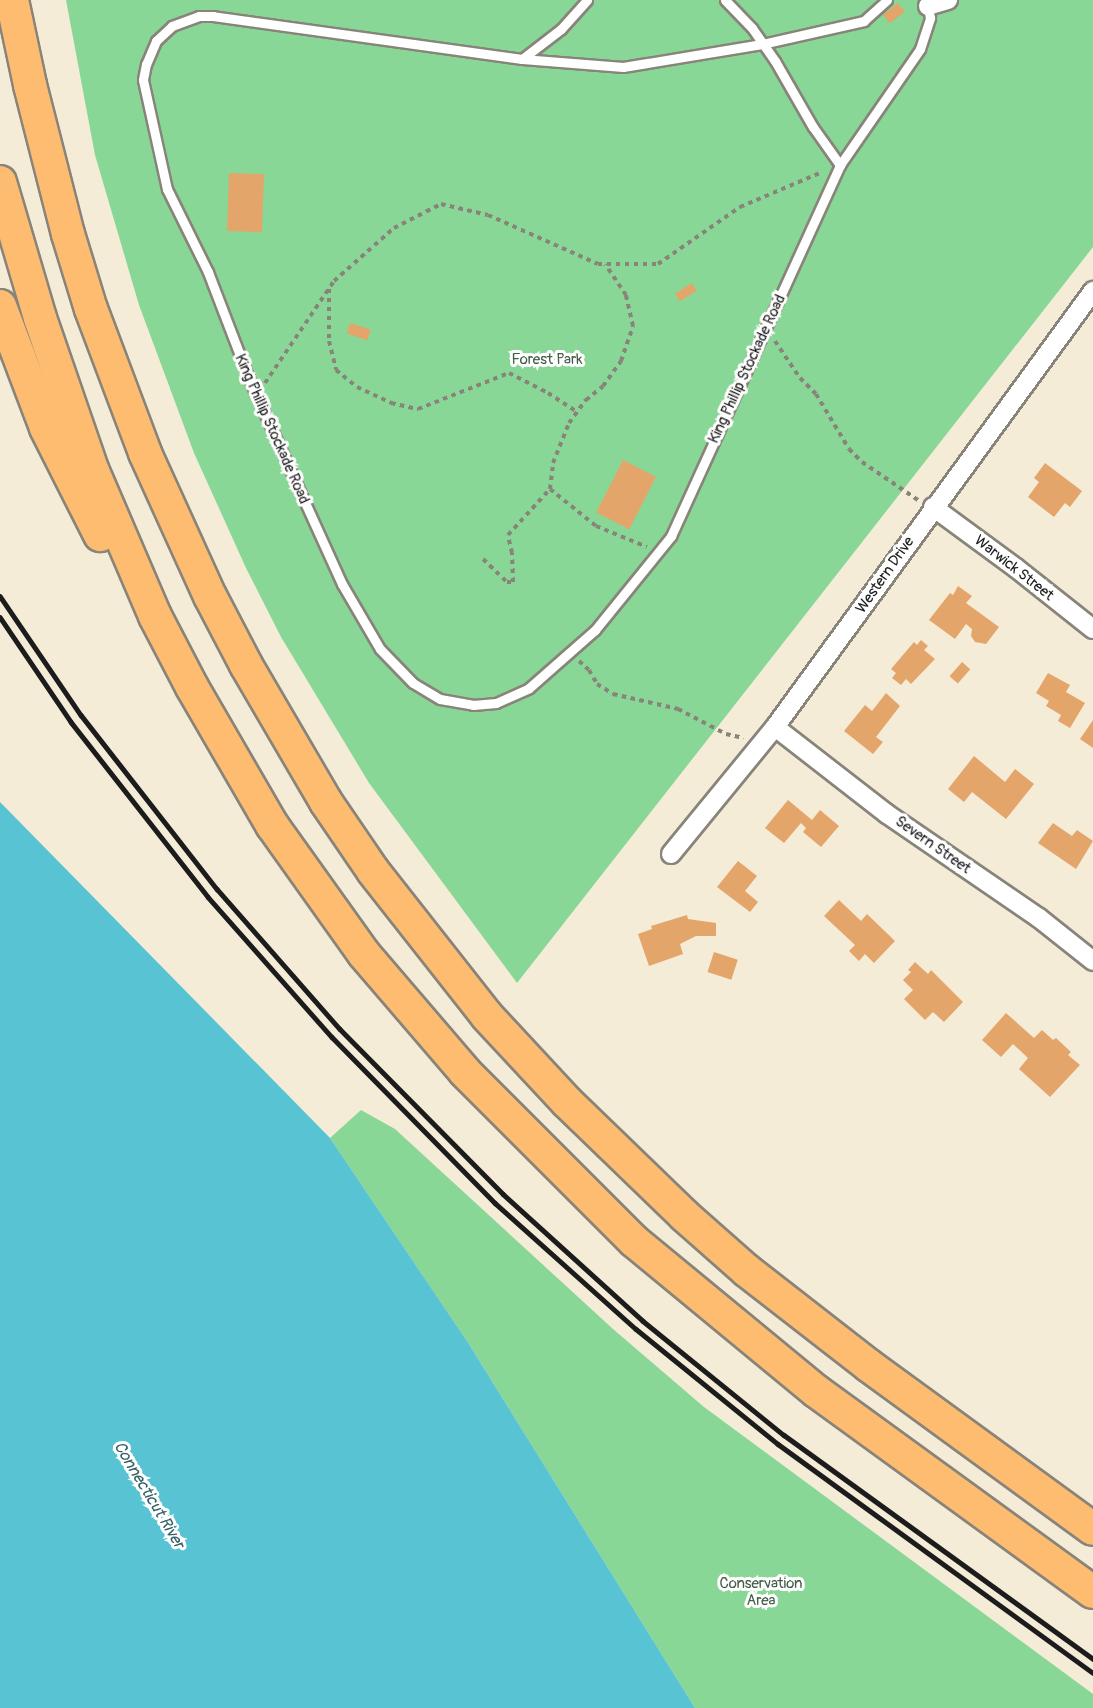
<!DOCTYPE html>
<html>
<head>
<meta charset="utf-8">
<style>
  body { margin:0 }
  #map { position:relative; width:1093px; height:1708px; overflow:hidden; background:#f5ecd8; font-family:Pangolin,sans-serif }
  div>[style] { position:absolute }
  .green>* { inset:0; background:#88d796 }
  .water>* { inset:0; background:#58c3d2 }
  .building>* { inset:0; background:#e4a56a; transform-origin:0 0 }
  .path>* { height:4px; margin-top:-2px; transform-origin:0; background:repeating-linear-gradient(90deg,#88847a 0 4.5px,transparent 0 9px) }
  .roads { filter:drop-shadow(2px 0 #88847a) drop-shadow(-2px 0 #88847a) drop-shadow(0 2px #88847a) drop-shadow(0 -2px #88847a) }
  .lane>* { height:9px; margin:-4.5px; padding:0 4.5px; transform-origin:4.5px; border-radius:4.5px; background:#fff }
  .street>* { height:18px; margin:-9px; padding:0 9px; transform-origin:9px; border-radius:9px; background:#fff }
  .highway>* { height:32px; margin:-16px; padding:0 16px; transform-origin:16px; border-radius:16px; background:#febc70 }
  .rail>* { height:4.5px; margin:-2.25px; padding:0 2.25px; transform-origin:2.25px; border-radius:2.25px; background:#1c1c1c }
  span { translate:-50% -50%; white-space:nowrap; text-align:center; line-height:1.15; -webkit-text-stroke:6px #fff; paint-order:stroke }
  .park-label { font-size:15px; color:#425d47 }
  .street-label { font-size:15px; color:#1c1c1c }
  .water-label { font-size:16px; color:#345f65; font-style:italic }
</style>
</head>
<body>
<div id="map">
  <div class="green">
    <i style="clip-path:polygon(66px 0,1093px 0,1093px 247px,517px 983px,369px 783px,281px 637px,246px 568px,194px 453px,139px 305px,95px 155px)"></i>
    <i style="clip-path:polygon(361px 1110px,395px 1129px,613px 1329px,704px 1407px,1093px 1694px,1093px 1708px,695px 1708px,467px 1341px,330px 1138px)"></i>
  </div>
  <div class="water">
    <i style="clip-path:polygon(0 802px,330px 1138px,467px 1341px,695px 1708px,0 1708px)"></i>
  </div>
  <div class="building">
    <i style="left:898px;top:3px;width:11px;height:19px;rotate:52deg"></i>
    <i style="left:229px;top:173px;width:35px;height:58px;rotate:2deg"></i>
    <i style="left:692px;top:283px;width:9px;height:20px;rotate:58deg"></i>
    <i style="left:350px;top:323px;width:22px;height:11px;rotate:18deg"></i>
    <i style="left:623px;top:460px;width:37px;height:59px;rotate:27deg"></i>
    <i style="clip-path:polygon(1045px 463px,1082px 491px,1070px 507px,1065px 503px,1054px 517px,1028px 497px,1039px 482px,1034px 478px)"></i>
    <i style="clip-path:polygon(958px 586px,972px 596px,966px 603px,999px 627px,986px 644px,975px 642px,971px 636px,972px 629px,966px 624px,955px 639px,929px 620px,950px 593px,953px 595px)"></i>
    <i style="clip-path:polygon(921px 640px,928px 646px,924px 650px,935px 659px,911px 684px,906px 679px,901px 685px,892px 678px,896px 673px,891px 669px,914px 642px,917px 645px)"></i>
    <i style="left:962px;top:662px;width:11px;height:19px;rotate:41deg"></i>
    <i style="clip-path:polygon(1048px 673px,1070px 685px,1066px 692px,1085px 703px,1070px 728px,1058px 721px,1061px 715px,1046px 706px,1049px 701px,1036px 693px)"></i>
    <i style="clip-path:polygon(886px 693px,900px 706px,876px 737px,883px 742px,873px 754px,844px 731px,865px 705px,872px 711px)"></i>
    <i style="clip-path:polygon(1093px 720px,1093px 748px,1080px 739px)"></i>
    <i style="clip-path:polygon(974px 756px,1005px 782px,1015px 769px,1034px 784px,1006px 819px,972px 792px,964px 802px,948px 789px)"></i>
    <i style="clip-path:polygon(788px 800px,812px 820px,820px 810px,839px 826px,821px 847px,803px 832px,806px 828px,801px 823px,784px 843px,765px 828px)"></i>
    <i style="clip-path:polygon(1053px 823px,1072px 836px,1077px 830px,1093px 841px,1076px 869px,1038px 843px)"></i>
    <i style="clip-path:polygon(738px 861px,757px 876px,745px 891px,758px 902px,750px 912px,717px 887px)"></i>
    <i style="clip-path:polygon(839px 900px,861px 921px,867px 914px,895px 941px,874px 963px,865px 954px,859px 961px,849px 951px,855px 945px,824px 916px)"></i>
    <i style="clip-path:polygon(687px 915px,688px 919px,716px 923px,716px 936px,696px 936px,680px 944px,683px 954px,649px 966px,638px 934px,652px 929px,651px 926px)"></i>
    <i style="left:714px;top:952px;width:25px;height:21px;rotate:18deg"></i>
    <i style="clip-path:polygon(915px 962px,928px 974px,931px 970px,963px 1002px,944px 1022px,933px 1012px,925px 1020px,904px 999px,913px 990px,903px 980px,911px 972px,908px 970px)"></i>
    <i style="clip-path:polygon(1006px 1013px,1034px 1038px,1042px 1030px,1053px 1040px,1056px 1038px,1071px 1052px,1068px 1055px,1080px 1065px,1050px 1097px,1019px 1069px,1028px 1058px,1013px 1044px,1001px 1057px,982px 1040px)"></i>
  </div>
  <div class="path">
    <i style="left:329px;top:289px;width:52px;rotate:90deg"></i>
    <i style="left:329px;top:341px;width:30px;rotate:76deg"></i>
    <i style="left:336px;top:370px;width:27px;rotate:39deg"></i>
    <i style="left:357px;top:387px;width:38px;rotate:25deg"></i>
    <i style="left:391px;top:403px;width:28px;rotate:13deg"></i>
    <i style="left:418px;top:409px;width:98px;rotate:-21.6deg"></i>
    <i style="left:509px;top:373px;width:44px;rotate:27.1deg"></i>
    <i style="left:548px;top:393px;width:35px;rotate:33deg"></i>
    <i style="left:775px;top:341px;width:45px;rotate:56deg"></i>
    <i style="left:800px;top:378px;width:23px;rotate:45deg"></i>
    <i style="left:816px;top:394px;width:64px;rotate:59deg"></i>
    <i style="left:849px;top:449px;width:18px;rotate:45deg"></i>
    <i style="left:862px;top:462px;width:68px;rotate:34.2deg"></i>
    <i style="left:265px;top:383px;width:123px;rotate:-55.9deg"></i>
    <i style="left:334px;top:281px;width:80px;rotate:-41.5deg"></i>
    <i style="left:394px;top:228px;width:53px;rotate:-27.1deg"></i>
    <i style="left:441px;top:204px;width:48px;rotate:13.2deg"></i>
    <i style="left:488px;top:215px;width:120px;rotate:24deg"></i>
    <i style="left:598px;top:264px;width:60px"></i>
    <i style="left:658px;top:264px;width:100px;rotate:-34.8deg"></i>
    <i style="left:740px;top:207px;width:89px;rotate:-23.1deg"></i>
    <i style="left:550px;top:489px;width:26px;rotate:-83deg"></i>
    <i style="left:553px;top:463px;width:43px;rotate:-68.2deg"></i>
    <i style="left:569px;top:423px;width:29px;rotate:-54deg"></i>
    <i style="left:586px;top:400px;width:22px;rotate:-39deg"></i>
    <i style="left:603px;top:386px;width:31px;rotate:-54deg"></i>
    <i style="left:621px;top:361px;width:37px;rotate:-71deg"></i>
    <i style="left:633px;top:326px;width:32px;rotate:-103deg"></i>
    <i style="left:626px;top:295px;width:37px;rotate:-124deg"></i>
    <i style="left:483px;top:559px;width:33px;rotate:44deg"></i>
    <i style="left:507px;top:582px;width:6px"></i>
    <i style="left:513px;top:582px;width:29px;rotate:-92deg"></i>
    <i style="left:512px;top:553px;width:18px;rotate:-103deg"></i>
    <i style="left:508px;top:535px;width:62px;rotate:-47.6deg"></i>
    <i style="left:550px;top:489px;width:59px;rotate:38.8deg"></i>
    <i style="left:596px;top:526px;width:55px;rotate:22.4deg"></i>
    <i style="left:579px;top:661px;width:13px;rotate:42deg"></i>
    <i style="left:589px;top:670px;width:16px;rotate:60deg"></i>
    <i style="left:597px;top:684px;width:19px;rotate:32deg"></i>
    <i style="left:613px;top:694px;width:67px;rotate:13deg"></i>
    <i style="left:678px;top:709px;width:54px;rotate:27.5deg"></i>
    <i style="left:726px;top:734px;width:18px;rotate:13deg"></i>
  </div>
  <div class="roads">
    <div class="lane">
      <i style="left:725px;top:0;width:39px;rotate:46deg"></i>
      <i style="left:752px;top:28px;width:40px;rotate:55.1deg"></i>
      <i style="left:775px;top:61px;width:76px;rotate:60.1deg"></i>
      <i style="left:813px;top:127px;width:47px;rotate:54.6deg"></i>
      <i style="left:887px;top:0;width:31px;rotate:138deg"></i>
      <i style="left:864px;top:21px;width:105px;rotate:167.3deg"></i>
      <i style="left:762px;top:44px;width:141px;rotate:170.6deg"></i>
      <i style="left:623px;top:67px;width:101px;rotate:-175.5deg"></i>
      <i style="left:522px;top:59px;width:312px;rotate:-172.1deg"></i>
      <i style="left:213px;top:16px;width:14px;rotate:180deg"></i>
      <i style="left:199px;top:16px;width:29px;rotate:160deg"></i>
      <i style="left:172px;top:26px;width:22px;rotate:137deg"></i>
      <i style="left:156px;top:41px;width:25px;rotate:113deg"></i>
      <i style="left:146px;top:64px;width:16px;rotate:101deg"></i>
      <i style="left:143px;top:80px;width:112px;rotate:77.6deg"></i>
      <i style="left:167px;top:189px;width:93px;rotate:63.7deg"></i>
      <i style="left:208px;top:272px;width:115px;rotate:69deg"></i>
      <i style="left:249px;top:379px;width:225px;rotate:65.6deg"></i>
      <i style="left:342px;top:584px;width:75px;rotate:59.7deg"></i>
      <i style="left:380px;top:649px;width:47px;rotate:45.9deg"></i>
      <i style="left:413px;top:683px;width:31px;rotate:31deg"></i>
      <i style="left:440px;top:699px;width:34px;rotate:10deg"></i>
      <i style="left:473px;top:705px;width:23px;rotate:-5deg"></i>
      <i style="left:496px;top:703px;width:36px;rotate:-24deg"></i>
      <i style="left:529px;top:688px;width:88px;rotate:-41.3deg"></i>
      <i style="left:595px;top:630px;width:121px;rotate:-51deg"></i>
      <i style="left:671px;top:536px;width:408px;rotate:-65.5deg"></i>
      <i style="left:840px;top:165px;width:141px;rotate:-55.4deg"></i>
      <i style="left:920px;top:49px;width:33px;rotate:-72deg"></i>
      <i style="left:930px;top:18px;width:16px;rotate:-101deg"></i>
      <i style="left:522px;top:59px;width:49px;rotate:-37.6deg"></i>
      <i style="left:561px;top:29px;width:39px;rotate:-48deg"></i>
    </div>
    <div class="street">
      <i style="left:928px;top:6px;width:21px;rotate:-17deg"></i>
      <i style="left:933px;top:507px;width:103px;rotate:36.3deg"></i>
      <i style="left:1016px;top:568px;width:98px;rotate:38.4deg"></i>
      <i style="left:775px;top:727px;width:142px;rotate:37.8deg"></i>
      <i style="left:887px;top:814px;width:184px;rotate:34.4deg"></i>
      <i style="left:1039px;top:918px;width:69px;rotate:38.5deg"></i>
      <i style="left:671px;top:854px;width:164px;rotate:-50.7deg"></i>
      <i style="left:775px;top:727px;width:540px;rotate:-53.89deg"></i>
    </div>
    <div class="highway">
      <i style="left:12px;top:0;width:87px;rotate:78deg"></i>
      <i style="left:30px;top:85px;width:154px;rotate:75.7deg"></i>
      <i style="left:68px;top:234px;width:78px;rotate:73deg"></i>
      <i style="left:91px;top:309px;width:154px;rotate:69.4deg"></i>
      <i style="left:145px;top:453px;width:157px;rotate:65.6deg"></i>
      <i style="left:210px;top:596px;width:78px;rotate:62.4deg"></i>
      <i style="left:246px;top:665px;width:159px;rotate:59.7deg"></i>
      <i style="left:326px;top:802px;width:83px;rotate:55.7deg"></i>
      <i style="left:373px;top:871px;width:184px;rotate:51.8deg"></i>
      <i style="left:487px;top:1016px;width:117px;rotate:47.1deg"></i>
      <i style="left:567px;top:1102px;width:164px;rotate:44deg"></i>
      <i style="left:685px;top:1216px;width:81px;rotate:41.5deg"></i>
      <i style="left:746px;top:1270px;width:155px;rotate:37.9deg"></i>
      <i style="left:868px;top:1365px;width:278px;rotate:36.1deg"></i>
      <i style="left:0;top:182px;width:142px;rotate:73.6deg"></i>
      <i style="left:40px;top:318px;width:160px;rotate:71deg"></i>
      <i style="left:92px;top:469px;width:160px;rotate:66.8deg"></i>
      <i style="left:155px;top:616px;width:80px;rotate:62.5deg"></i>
      <i style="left:192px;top:687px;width:160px;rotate:59.9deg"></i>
      <i style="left:272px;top:825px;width:158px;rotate:54.5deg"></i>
      <i style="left:364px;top:954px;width:155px;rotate:49.4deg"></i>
      <i style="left:465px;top:1072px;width:239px;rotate:45deg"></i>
      <i style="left:634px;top:1241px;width:236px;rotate:39.5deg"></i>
      <i style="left:816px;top:1391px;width:342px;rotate:36deg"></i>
      <i style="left:0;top:306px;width:130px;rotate:69.3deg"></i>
      <i style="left:46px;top:428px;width:120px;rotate:63.2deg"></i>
    </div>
  </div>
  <div class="rail">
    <i style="left:0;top:596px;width:144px;rotate:55.8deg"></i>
    <i style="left:81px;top:715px;width:221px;rotate:52deg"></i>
    <i style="left:217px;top:889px;width:186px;rotate:48.7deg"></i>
    <i style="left:340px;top:1029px;width:232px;rotate:45.3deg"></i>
    <i style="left:503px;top:1194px;width:189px;rotate:42.2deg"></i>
    <i style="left:643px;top:1321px;width:181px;rotate:39deg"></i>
    <i style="left:784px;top:1435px;width:382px;rotate:35.9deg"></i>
    <i style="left:0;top:617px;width:127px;rotate:55.9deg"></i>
    <i style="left:71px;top:722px;width:222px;rotate:51.9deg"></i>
    <i style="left:208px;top:897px;width:187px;rotate:48.5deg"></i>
    <i style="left:332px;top:1037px;width:233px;rotate:45.5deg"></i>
    <i style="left:495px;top:1203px;width:189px;rotate:41.8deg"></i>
    <i style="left:636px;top:1329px;width:183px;rotate:39deg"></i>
    <i style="left:778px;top:1444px;width:389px;rotate:36deg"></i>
  </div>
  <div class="park-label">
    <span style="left:547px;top:360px">Forest Park</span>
    <span style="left:761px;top:1592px">Conservation<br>Area</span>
  </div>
  <div class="street-label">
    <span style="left:747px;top:369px;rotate:-65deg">King Phillip Stockade Road</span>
    <span style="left:272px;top:429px;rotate:66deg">King Phillip Stockade Road</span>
    <span style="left:1014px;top:568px;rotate:38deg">Warwick Street</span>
    <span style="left:885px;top:575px;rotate:-55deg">Western Drive</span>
    <span style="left:933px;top:845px;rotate:35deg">Severn Street</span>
  </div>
  <div class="water-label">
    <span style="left:149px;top:1495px;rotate:59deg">Connecticut River</span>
  </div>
</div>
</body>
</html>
